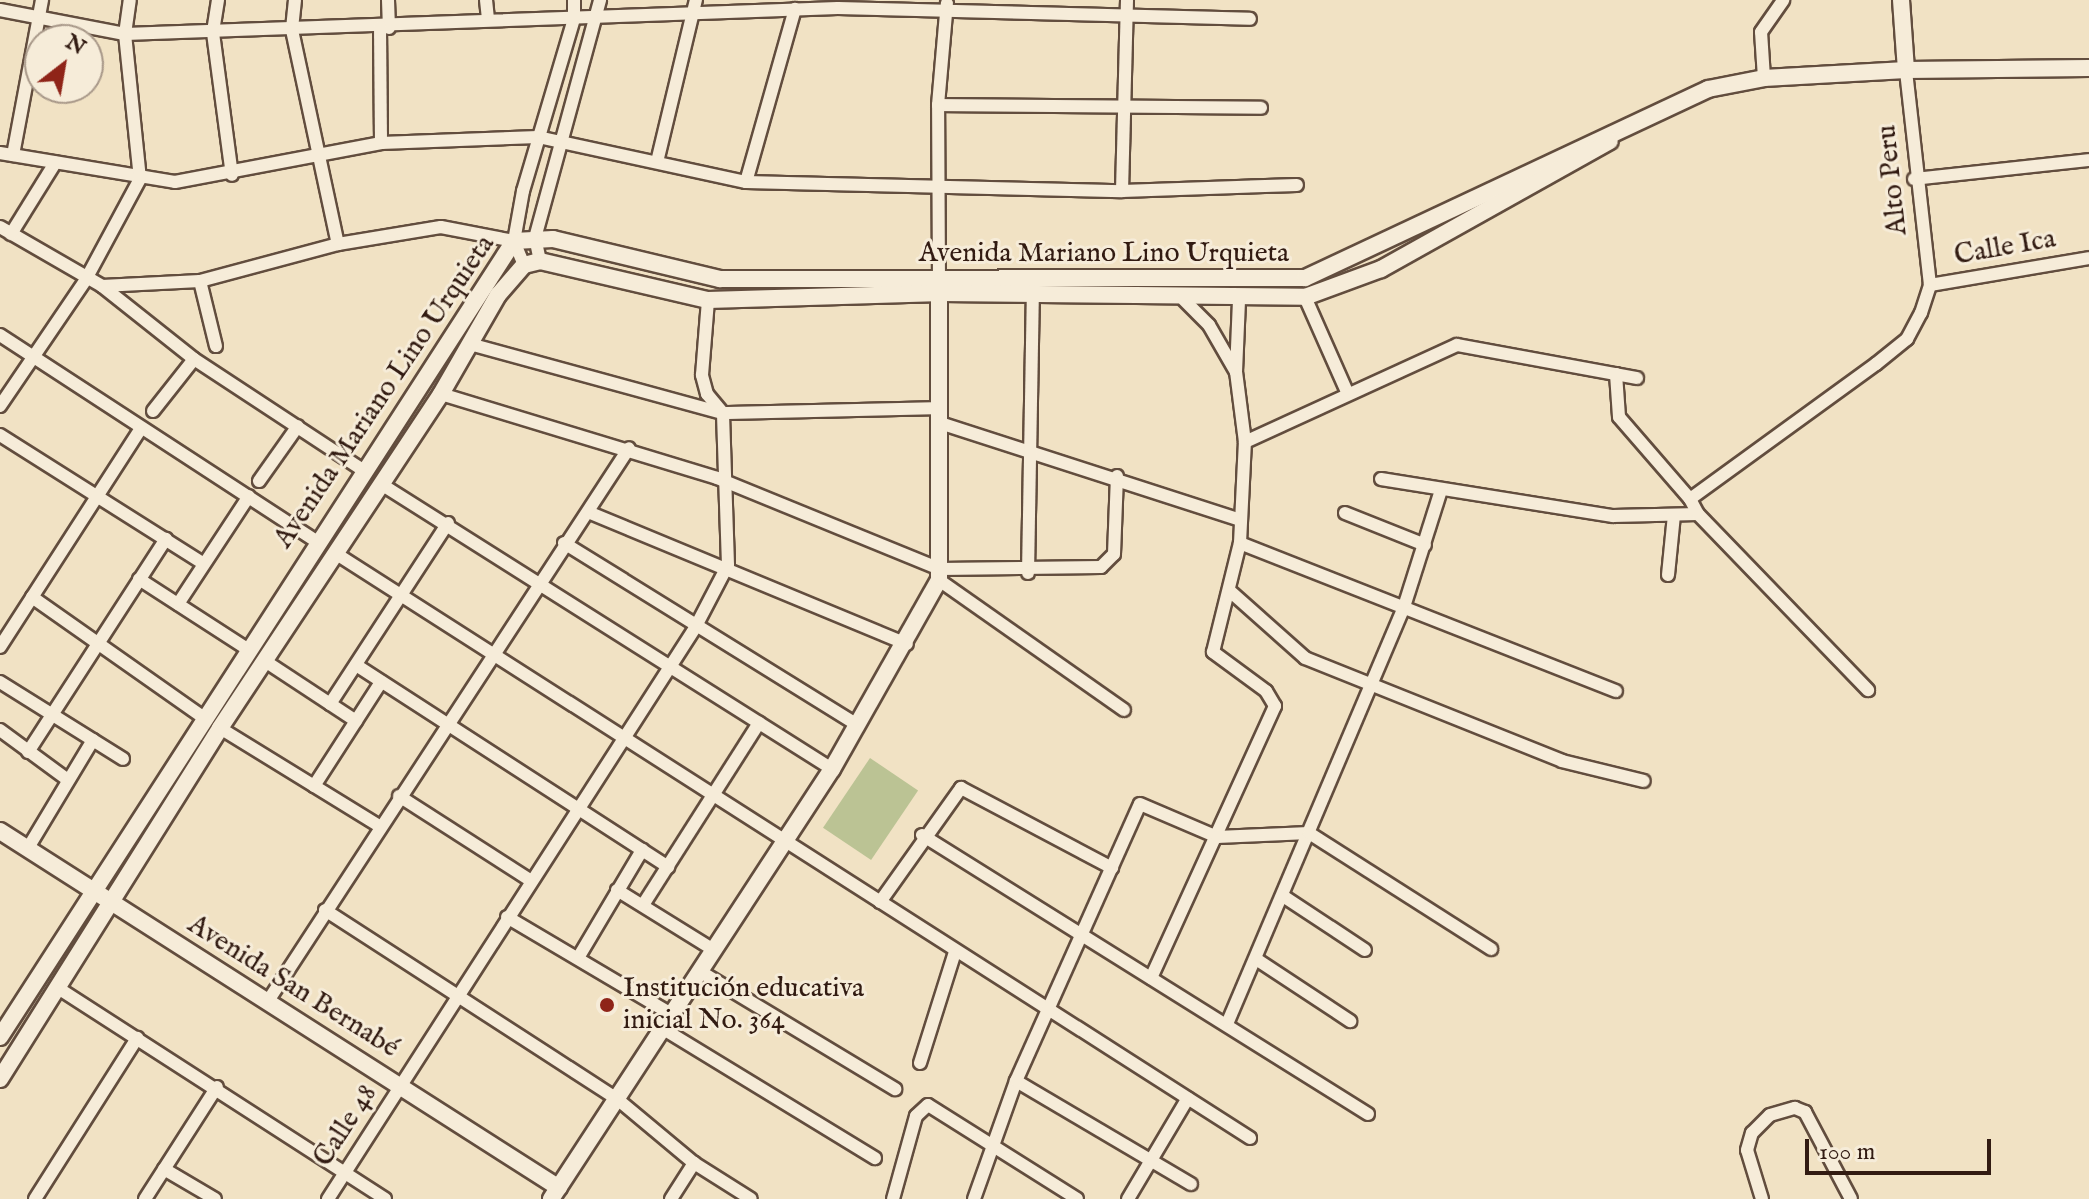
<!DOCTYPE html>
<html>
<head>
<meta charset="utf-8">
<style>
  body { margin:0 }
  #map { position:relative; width:2089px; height:1199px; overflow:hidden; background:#f1e2c4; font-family:"IM FELL English",serif }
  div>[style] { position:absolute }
  .green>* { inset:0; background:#bbc394; transform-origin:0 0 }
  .roads { filter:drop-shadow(2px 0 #624d3e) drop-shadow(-2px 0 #624d3e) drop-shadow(0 2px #624d3e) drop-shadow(0 -2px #624d3e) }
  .street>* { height:12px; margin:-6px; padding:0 6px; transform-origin:6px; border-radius:6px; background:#f6ecd9 }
  .secondary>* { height:16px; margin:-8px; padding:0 8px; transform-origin:8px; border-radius:8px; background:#f6ecd9 }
  .dots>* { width:22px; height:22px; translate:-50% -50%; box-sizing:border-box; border:4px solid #f6ecd9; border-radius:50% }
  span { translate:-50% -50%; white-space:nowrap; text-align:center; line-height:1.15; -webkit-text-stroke:6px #f6ecd9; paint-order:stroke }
  .street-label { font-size:28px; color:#321b12 }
  .poi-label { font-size:28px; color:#321b12 }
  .left { translate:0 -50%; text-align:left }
  .north { position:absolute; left:24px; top:24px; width:80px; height:80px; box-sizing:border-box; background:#f6ecd9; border:2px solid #a89889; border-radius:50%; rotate:31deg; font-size:22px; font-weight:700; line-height:32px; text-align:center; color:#321b12 }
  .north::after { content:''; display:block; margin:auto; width:28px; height:36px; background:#8f2418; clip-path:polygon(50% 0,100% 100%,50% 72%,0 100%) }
  .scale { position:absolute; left:1805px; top:1139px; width:186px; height:36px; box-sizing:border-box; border:4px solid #321b12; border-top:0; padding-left:10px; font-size:24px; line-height:28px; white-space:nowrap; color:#321b12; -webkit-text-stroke:6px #f6ecd9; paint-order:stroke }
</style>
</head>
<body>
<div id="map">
  <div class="green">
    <i style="left:870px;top:758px;width:58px;height:84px;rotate:34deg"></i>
  </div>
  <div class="roads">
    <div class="street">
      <i style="left:218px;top:0;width:33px;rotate:99deg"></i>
      <i style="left:213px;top:33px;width:143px;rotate:82.4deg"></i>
      <i style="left:295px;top:0;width:30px;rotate:96deg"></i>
      <i style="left:292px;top:30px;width:219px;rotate:77.9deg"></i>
      <i style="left:388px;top:0;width:28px;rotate:88deg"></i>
      <i style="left:486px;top:0;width:19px;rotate:84deg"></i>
      <i style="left:0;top:10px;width:127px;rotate:10.9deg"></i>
      <i style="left:125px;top:34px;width:713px;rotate:-2.09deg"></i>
      <i style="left:838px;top:8px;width:412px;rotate:1.5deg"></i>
      <i style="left:380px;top:27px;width:116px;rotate:89.5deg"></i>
      <i style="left:1764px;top:78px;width:46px;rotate:-93.7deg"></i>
      <i style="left:1761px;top:32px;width:39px;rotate:-55deg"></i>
      <i style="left:938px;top:105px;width:323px;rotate:0.5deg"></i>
      <i style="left:0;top:153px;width:177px;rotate:9.4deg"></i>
      <i style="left:175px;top:182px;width:210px;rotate:-10.7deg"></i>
      <i style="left:381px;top:143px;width:157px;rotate:-2.2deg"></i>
      <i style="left:538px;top:137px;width:213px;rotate:12.2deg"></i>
      <i style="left:746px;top:182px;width:376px;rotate:1.4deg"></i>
      <i style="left:1122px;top:191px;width:175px;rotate:-2deg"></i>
      <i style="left:13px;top:155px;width:158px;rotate:-79.4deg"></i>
      <i style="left:657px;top:162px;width:167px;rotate:-76.5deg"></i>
      <i style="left:1914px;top:179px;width:176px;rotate:-6.2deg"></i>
      <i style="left:746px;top:182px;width:180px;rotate:-74.2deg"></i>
      <i style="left:1122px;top:191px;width:191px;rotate:-88.5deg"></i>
      <i style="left:0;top:227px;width:118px;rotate:30deg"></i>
      <i style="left:102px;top:286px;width:98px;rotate:-2.9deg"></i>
      <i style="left:200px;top:281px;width:143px;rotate:-15deg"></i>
      <i style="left:338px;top:244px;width:104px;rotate:-9.4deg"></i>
      <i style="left:441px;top:227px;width:74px;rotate:10.9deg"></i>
      <i style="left:11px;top:234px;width:84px;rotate:-58.2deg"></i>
      <i style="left:540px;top:261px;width:24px;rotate:-102deg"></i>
      <i style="left:535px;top:238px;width:247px;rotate:-74.7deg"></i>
      <i style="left:524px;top:265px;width:26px;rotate:-113deg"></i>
      <i style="left:514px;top:241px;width:51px;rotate:-79.8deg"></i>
      <i style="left:523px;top:191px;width:179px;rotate:-73.5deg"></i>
      <i style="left:574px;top:19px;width:19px;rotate:-90deg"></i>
      <i style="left:200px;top:281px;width:67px;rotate:76.2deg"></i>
      <i style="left:939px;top:281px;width:176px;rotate:-90.3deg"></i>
      <i style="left:938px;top:105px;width:102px;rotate:-85deg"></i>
      <i style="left:1930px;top:285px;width:161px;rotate:-9.6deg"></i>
      <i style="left:102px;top:286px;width:117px;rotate:38.4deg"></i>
      <i style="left:194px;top:359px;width:202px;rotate:33.3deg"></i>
      <i style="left:1305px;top:297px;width:104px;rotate:66.1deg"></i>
      <i style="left:0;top:335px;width:377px;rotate:33.1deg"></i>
      <i style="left:470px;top:344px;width:262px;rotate:15.3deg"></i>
      <i style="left:723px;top:413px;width:214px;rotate:-1.3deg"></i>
      <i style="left:1236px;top:372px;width:73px;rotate:-87.6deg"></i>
      <i style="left:1616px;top:374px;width:43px;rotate:86deg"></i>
      <i style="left:1619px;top:417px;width:108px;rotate:49.1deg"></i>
      <i style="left:441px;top:394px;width:288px;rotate:16.9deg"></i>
      <i style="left:717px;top:478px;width:241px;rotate:22.2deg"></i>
      <i style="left:940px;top:569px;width:161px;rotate:-0.7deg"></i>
      <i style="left:1101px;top:567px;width:18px;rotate:-45deg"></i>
      <i style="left:1114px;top:554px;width:78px;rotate:-87.8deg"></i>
      <i style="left:0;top:406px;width:151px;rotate:-55.8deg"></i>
      <i style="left:85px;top:281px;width:116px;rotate:-61.7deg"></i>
      <i style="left:140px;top:179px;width:146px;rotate:-95.9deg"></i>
      <i style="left:125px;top:34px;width:34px;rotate:-82deg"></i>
      <i style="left:153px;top:411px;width:66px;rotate:-51.7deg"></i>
      <i style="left:940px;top:423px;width:315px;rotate:17.9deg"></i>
      <i style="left:0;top:435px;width:241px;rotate:32.3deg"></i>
      <i style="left:1245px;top:442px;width:233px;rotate:-24.6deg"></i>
      <i style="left:1457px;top:345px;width:183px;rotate:10.4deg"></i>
      <i style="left:1381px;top:479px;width:235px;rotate:9.1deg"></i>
      <i style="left:1613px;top:516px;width:85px;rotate:-1.3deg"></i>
      <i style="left:1698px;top:514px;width:245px;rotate:46deg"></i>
      <i style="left:259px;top:481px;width:67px;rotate:-54.7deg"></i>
      <i style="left:381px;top:484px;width:534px;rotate:32.29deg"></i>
      <i style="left:588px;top:512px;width:345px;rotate:22.5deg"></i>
      <i style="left:1345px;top:513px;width:86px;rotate:21.8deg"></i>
      <i style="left:1698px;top:514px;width:17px;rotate:-118deg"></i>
      <i style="left:1690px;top:499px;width:230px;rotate:-36deg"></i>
      <i style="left:1876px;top:364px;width:40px;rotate:-39deg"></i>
      <i style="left:1907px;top:339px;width:30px;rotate:-62deg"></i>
      <i style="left:1921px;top:313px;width:29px;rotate:-72deg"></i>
      <i style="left:1930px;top:285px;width:216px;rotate:-96.4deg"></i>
      <i style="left:564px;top:543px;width:346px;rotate:31.8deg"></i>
      <i style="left:1240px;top:543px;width:404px;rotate:21.5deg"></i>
      <i style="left:335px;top:553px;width:1086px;rotate:32.59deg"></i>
      <i style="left:1028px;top:573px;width:277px;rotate:-89deg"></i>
      <i style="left:1668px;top:575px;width:60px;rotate:-84.3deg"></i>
      <i style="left:139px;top:579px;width:129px;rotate:32.9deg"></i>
      <i style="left:939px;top:580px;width:226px;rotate:35.1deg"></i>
      <i style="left:1231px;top:592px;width:99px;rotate:41.7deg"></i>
      <i style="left:1305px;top:658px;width:277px;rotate:21.8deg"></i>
      <i style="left:1562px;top:761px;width:84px;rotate:13.7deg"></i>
      <i style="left:32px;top:597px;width:210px;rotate:35.1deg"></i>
      <i style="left:178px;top:604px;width:129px;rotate:-56.7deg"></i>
      <i style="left:0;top:647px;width:260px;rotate:-57.2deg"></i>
      <i style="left:265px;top:661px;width:109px;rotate:33.4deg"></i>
      <i style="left:356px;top:665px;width:372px;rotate:32.9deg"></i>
      <i style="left:0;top:682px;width:145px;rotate:32deg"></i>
      <i style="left:330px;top:704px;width:216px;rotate:-56.9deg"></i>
      <i style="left:220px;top:728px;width:187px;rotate:31.6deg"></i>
      <i style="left:0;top:730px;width:84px;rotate:36.3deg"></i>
      <i style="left:28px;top:752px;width:254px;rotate:-57.1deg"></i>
      <i style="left:314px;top:786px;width:124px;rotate:-57.2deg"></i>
      <i style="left:399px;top:796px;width:156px;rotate:32.7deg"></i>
      <i style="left:922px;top:835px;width:526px;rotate:32.03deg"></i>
      <i style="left:28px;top:848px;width:126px;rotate:-59deg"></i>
      <i style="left:617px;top:890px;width:112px;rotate:31.8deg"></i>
      <i style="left:1283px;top:896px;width:98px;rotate:33.4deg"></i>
      <i style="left:880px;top:902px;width:140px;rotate:-54.6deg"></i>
      <i style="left:961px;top:788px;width:171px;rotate:27.9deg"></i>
      <i style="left:643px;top:905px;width:216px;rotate:-57.5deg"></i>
      <i style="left:325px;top:910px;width:346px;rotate:32.9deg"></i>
      <i style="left:616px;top:1098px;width:102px;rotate:39.8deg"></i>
      <i style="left:694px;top:1163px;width:67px;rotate:32.3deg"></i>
      <i style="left:507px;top:917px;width:193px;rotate:30.6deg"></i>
      <i style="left:578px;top:958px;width:126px;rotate:-59.3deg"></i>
      <i style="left:1256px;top:959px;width:113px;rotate:33.4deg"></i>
      <i style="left:701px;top:972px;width:227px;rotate:31.1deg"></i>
      <i style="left:1151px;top:978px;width:299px;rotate:-65.5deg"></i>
      <i style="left:1275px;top:706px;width:17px;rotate:-121deg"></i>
      <i style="left:1266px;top:691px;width:66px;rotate:-143.7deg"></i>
      <i style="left:1213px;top:652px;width:112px;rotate:-76.1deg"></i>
      <i style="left:1240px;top:543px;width:101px;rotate:-87.2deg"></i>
      <i style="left:1245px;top:442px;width:71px;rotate:-97.3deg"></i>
      <i style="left:1236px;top:372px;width:54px;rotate:-119.9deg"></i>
      <i style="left:1209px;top:325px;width:35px;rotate:-135deg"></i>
      <i style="left:58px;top:988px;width:389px;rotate:32.8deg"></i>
      <i style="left:268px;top:1001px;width:660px;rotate:-56.86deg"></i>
      <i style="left:1227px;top:1024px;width:450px;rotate:-67deg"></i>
      <i style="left:1403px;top:610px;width:126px;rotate:-72.4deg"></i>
      <i style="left:665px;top:1030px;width:246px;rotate:31.4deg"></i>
      <i style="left:920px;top:1063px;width:116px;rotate:-72.5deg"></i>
      <i style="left:1016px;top:1081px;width:203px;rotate:30.5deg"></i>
      <i style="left:164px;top:1169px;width:59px;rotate:30.5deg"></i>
      <i style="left:35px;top:1199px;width:191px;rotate:-57.6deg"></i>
      <i style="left:145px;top:1199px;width:133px;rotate:-57.3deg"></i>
      <i style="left:328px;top:1199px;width:679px;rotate:-57.27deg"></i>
      <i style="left:695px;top:628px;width:71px;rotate:-62.4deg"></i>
      <i style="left:728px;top:565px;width:152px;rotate:-91.9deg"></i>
      <i style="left:723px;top:413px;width:25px;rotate:-130deg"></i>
      <i style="left:707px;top:394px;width:20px;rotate:-105deg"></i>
      <i style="left:702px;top:375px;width:75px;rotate:-85.4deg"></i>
      <i style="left:671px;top:1199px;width:43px;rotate:-57.4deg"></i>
      <i style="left:893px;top:1199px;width:86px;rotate:-74.5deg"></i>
      <i style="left:916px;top:1116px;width:16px;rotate:-43deg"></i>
      <i style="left:928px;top:1105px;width:176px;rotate:32.2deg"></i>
      <i style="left:974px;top:1199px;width:125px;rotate:-70.4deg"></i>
      <i style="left:1016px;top:1081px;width:303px;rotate:-65.9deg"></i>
      <i style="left:1140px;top:804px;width:84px;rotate:23.2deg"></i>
      <i style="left:1217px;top:837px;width:92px;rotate:-2.5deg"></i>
      <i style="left:1309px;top:833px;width:216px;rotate:32.5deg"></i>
      <i style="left:1128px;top:1199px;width:117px;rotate:-59.3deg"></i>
      <i style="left:1762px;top:1199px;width:51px;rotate:-107deg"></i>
      <i style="left:1747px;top:1150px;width:18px;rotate:-74deg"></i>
      <i style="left:1752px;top:1133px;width:25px;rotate:-45deg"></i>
      <i style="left:1770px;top:1115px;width:26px;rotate:-16deg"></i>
      <i style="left:1795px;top:1108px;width:11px;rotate:22deg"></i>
      <i style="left:1805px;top:1112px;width:98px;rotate:62.1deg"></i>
    </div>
    <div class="secondary">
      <i style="left:1901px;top:0;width:70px;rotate:85.9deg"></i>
      <i style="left:0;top:831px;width:663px;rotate:32.56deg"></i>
      <i style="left:0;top:1037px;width:948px;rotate:-57.15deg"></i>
      <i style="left:514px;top:241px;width:39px;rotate:-3deg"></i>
      <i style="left:553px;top:239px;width:172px;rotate:13.5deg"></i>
      <i style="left:720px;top:279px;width:585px;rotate:-0.1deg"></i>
      <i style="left:1305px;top:278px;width:445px;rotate:-25.1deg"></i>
      <i style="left:1708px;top:89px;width:57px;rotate:-11.1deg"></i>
      <i style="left:1764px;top:78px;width:142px;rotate:-3.2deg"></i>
      <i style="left:1906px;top:70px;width:183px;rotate:-0.6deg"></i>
      <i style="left:0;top:1079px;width:414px;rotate:-57.9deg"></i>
      <i style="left:220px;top:728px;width:400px;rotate:-56.5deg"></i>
      <i style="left:441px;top:394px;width:114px;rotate:-60.1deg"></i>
      <i style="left:498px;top:295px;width:40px;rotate:-49deg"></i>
      <i style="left:524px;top:265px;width:16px;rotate:-14deg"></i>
      <i style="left:540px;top:261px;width:172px;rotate:13.1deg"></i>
      <i style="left:708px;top:300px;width:234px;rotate:-1.7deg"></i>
      <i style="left:942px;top:293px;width:363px;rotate:0.6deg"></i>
      <i style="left:1305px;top:297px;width:81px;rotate:-20.2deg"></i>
      <i style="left:1381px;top:269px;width:262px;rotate:-29.2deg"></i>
      <i style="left:551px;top:1199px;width:514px;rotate:-56.84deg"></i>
      <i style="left:832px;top:769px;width:217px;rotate:-60.5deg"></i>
      <i style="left:939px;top:580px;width:298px;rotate:-90deg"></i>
    </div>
  </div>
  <div class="dots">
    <i style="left:607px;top:1005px;background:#8f2418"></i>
  </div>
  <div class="street-label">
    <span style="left:1893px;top:180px;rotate:-96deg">Alto Peru</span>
    <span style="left:2005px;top:248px;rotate:-10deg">Calle Ica</span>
    <span style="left:1104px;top:254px">Avenida Mariano Lino Urquieta</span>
    <span style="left:385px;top:392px;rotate:-56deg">Avenida Mariano Lino Urquieta</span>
    <span style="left:293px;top:987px;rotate:32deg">Avenida San Bernabé</span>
    <span style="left:346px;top:1126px;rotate:-57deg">Calle 48</span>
  </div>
  <div class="poi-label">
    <span class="left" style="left:623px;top:1005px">Institución educativa<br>inicial No. 364</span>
  </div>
  <div class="north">N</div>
  <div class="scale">100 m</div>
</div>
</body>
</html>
